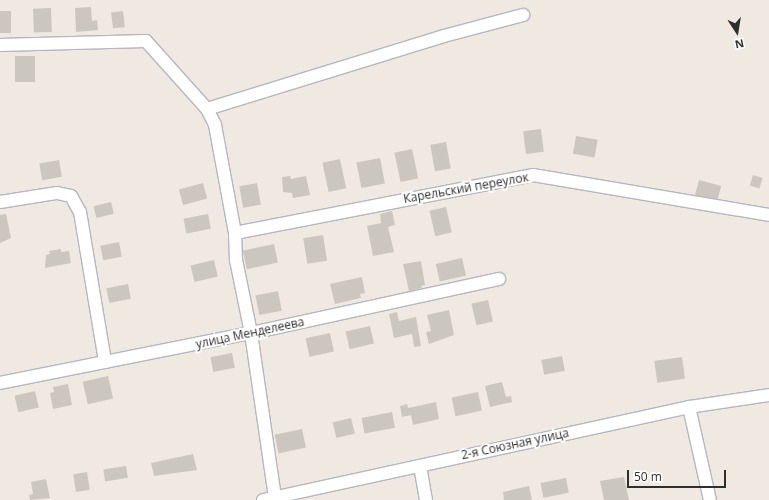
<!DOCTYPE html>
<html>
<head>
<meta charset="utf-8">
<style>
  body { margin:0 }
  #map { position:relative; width:769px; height:500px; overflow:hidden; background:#efe9e1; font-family:"Open Sans",sans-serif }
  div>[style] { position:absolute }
  .building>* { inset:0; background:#cbc7bf; transform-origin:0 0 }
  .roads { filter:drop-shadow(1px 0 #b4b7c1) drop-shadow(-1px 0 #b4b7c1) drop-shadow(0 1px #b4b7c1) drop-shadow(0 -1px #b4b7c1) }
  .street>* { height:12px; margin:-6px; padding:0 6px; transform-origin:6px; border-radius:6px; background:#fff }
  span { translate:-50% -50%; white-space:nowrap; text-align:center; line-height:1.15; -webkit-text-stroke:4px #fff; paint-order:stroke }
  .street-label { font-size:12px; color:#2e2e2e }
  .north { position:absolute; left:717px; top:12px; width:40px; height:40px; -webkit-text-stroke:3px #fff; paint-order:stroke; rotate:168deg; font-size:11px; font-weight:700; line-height:16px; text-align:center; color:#2e2e2e }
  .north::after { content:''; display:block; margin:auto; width:14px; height:18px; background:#2e2e2e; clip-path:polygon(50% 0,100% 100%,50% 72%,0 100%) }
  .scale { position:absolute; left:627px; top:470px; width:99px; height:18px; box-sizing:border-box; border:2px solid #2e2e2e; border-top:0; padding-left:5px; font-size:12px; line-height:14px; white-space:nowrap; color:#2e2e2e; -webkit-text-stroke:3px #fff; paint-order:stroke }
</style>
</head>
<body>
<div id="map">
  <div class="building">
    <i style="clip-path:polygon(91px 7px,92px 21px,97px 20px,98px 30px,76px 32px,75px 8px)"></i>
    <i style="left:51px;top:8px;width:24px;height:18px;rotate:88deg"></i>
    <i style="left:0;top:11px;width:11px;height:22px"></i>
    <i style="left:123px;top:11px;width:16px;height:12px;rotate:83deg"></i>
    <i style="left:15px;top:56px;width:20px;height:26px"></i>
    <i style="left:541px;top:129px;width:23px;height:18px;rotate:83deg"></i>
    <i style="left:576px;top:136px;width:22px;height:18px;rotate:10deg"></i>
    <i style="left:446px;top:142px;width:27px;height:16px;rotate:80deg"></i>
    <i style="left:412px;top:149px;width:30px;height:18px;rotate:78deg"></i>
    <i style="left:380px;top:158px;width:26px;height:24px;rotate:79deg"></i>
    <i style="left:340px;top:159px;width:30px;height:18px;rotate:78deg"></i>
    <i style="left:59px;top:160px;width:17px;height:20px;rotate:80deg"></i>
    <i style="left:753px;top:175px;width:10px;height:11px;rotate:17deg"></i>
    <i style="clip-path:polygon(290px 176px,291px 179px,306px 176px,310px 195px,293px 198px,292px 193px,283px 192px,282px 177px)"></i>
    <i style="left:699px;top:180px;width:23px;height:16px;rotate:15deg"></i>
    <i style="left:203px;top:183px;width:16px;height:25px;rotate:75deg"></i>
    <i style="left:257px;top:183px;width:22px;height:18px;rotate:80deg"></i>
    <i style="left:111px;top:202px;width:12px;height:18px;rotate:76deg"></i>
    <i style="left:446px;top:207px;width:26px;height:17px;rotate:77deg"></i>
    <i style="clip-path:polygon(392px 211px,395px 225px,388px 227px,394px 252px,373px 256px,367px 226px,381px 223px,380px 214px)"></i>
    <i style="clip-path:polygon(6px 214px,11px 238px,0 243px,0 215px)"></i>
    <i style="left:208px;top:214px;width:15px;height:25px;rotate:79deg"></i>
    <i style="left:323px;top:235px;width:26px;height:20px;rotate:81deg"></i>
    <i style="left:119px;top:242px;width:15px;height:19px;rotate:79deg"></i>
    <i style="left:274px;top:244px;width:19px;height:32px;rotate:78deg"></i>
    <i style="clip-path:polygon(61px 249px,61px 252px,69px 251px,71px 263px,45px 268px,46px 255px,50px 254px,49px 251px)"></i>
    <i style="left:462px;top:258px;width:18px;height:27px;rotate:77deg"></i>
    <i style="left:214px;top:260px;width:17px;height:24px;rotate:77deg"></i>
    <i style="clip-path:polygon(421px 261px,425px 285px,421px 286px,422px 288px,409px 291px,403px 264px)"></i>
    <i style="clip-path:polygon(362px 277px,365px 293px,360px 294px,361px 298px,335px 304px,330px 284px)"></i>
    <i style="left:128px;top:284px;width:15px;height:22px;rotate:79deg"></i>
    <i style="left:278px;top:291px;width:20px;height:23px;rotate:79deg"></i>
    <i style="left:488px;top:300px;width:22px;height:17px;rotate:77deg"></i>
    <i style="clip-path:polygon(449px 310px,454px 335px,429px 344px,426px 332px,431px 331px,427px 315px)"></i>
    <i style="clip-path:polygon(397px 312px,399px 321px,416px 317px,421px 346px,414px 347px,412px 334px,394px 338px,389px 314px)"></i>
    <i style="left:370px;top:326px;width:18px;height:25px;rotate:77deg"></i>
    <i style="left:330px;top:333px;width:19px;height:25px;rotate:78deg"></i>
    <i style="left:232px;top:353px;width:15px;height:22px;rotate:79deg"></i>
    <i style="left:562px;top:356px;width:15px;height:21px;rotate:79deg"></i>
    <i style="left:682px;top:357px;width:22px;height:28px;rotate:82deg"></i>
    <i style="left:108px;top:376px;width:23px;height:26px;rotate:77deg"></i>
    <i style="clip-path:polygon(502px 382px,506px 397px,511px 396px,512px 402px,490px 407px,485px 386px)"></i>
    <i style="clip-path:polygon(68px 384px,72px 405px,53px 409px,50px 393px,54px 392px,53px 387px)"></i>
    <i style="left:35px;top:391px;width:17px;height:21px;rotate:77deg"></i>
    <i style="left:478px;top:392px;width:19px;height:27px;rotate:78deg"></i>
    <i style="clip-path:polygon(436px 402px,439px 419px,413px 425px,411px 415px,402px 417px,400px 406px,407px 404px,408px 408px)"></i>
    <i style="left:392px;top:412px;width:16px;height:31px;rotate:79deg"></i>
    <i style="left:351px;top:418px;width:16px;height:19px;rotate:76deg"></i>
    <i style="left:302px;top:429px;width:19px;height:28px;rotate:78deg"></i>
    <i style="clip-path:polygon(193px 454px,197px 470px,154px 476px,151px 463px)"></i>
    <i style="left:126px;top:466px;width:12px;height:23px;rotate:81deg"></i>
    <i style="left:87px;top:472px;width:18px;height:14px;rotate:81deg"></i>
    <i style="clip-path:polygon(624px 477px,629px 500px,604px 500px,600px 481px)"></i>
    <i style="left:566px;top:478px;width:15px;height:26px;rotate:79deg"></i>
    <i style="clip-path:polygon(46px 479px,50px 498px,30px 500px,29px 495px,33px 494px,31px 482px)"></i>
    <i style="clip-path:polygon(529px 486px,532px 500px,504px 500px,503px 492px)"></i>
  </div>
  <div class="roads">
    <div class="street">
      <i style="left:0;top:45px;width:146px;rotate:-1.6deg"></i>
      <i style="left:146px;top:41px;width:91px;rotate:48.1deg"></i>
      <i style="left:207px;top:109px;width:18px;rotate:63deg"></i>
      <i style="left:215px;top:125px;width:110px;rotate:79.5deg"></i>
      <i style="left:235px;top:233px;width:27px;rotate:88deg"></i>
      <i style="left:236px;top:260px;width:75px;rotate:78.4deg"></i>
      <i style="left:251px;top:333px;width:166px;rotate:81.7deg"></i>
      <i style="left:207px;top:109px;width:248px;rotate:-17.1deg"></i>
      <i style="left:444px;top:36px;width:82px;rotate:-14.9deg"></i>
      <i style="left:0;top:202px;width:58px;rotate:-9deg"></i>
      <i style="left:57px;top:193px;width:14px;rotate:12deg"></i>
      <i style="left:71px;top:196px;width:18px;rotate:61deg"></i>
      <i style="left:80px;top:212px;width:152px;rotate:80.5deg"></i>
      <i style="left:235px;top:233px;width:304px;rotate:-11deg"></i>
      <i style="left:533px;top:175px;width:239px;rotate:9.6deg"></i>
      <i style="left:0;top:383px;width:256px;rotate:-11.3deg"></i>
      <i style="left:251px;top:333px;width:254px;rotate:-12.3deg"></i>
      <i style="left:689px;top:407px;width:95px;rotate:77.3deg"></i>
      <i style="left:420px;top:466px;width:35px;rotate:80deg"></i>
      <i style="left:263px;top:500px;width:436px;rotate:-12.3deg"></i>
      <i style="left:689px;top:407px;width:81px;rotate:-8.5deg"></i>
    </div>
  </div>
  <div class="street-label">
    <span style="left:466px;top:188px;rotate:-10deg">Карельский переулок</span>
    <span style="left:250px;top:333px;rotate:-12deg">улица Менделеева</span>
    <span style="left:515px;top:444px;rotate:-12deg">2-я Союзная улица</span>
  </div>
  <div class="north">N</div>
  <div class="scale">50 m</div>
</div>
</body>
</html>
